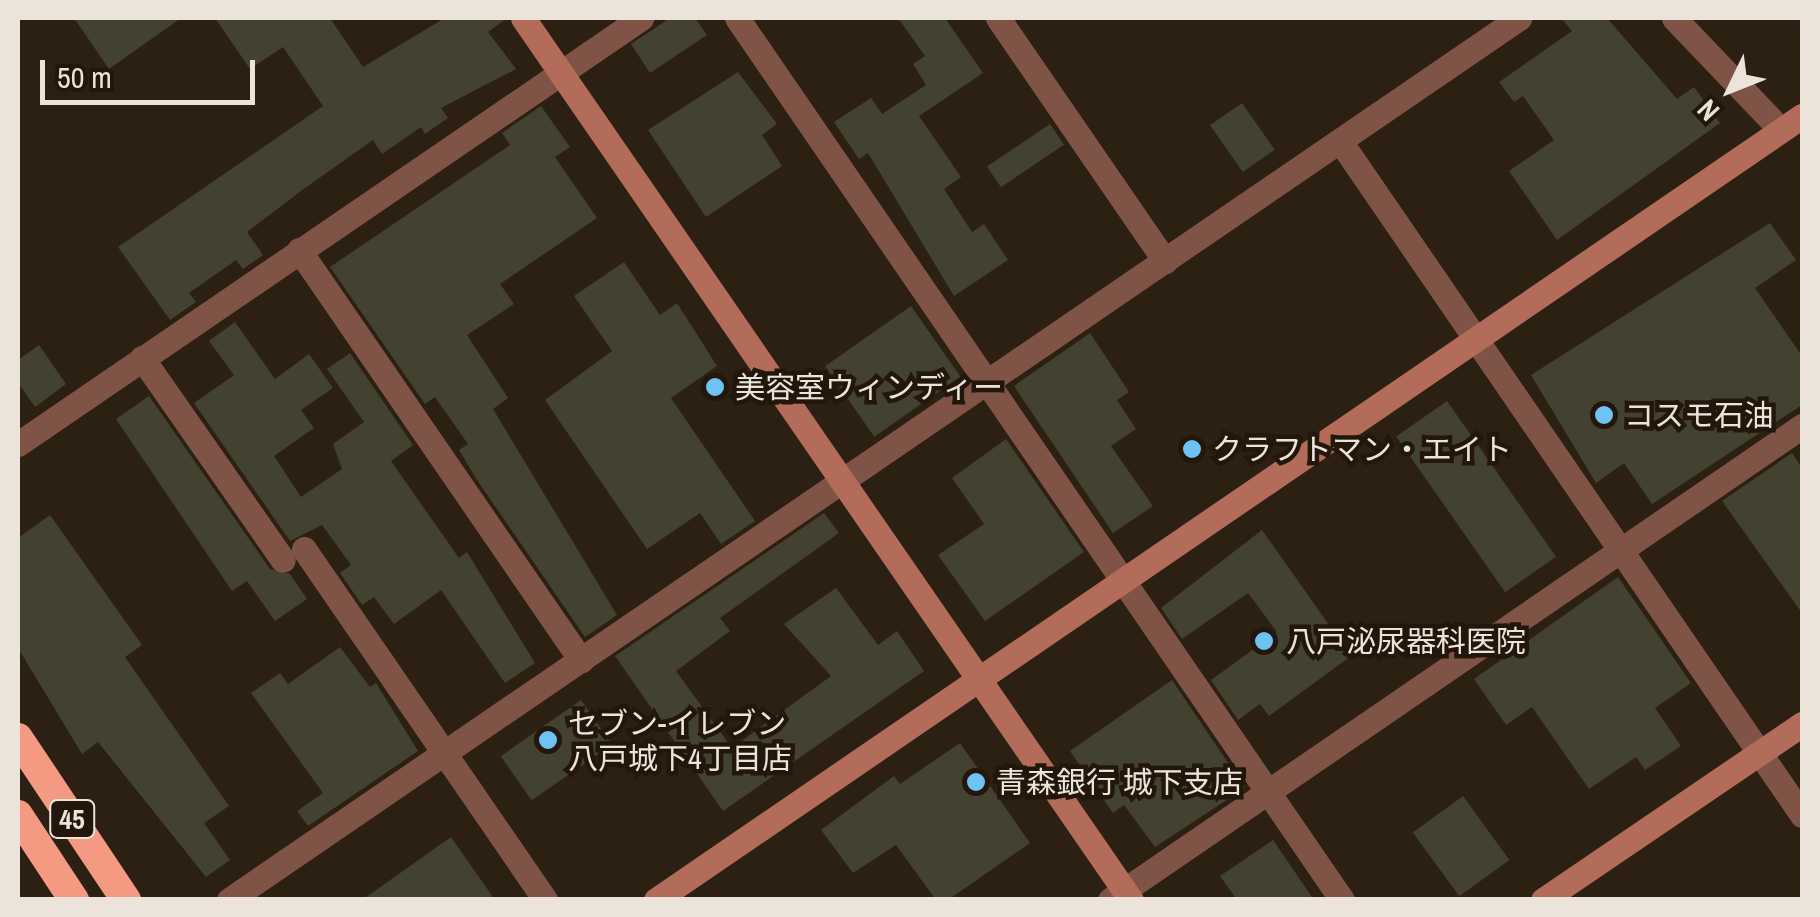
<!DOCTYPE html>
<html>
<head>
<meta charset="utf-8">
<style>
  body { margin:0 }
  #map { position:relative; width:1820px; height:917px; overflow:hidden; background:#2c2013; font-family:"Archivo Narrow","Noto Sans JP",sans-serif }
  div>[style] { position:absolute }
  .building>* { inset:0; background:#43412f; transform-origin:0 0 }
  .street>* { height:25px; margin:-12.5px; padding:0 12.5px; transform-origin:12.5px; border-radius:12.5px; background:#805347 }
  .secondary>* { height:25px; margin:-12.5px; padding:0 12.5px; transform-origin:12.5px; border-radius:12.5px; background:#b46c5a }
  .highway>* { height:30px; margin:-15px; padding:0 15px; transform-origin:15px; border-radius:15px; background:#f49a83 }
  .dots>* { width:28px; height:28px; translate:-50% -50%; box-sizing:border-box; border:5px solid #22170a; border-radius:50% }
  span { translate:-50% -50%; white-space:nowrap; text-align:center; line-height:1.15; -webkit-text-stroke:9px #22170a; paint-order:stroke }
  .shield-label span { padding:2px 8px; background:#22170a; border:2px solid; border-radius:8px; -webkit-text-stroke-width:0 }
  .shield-label { font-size:28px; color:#ece4db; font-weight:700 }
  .poi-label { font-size:30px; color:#ece4db }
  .left { translate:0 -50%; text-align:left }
  .frame { position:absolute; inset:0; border:20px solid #ece4db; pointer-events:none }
  .north { position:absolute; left:1680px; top:40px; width:100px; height:100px; -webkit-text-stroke:8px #22170a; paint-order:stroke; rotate:227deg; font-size:28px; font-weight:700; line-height:40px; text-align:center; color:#ece4db }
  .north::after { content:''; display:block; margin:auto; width:35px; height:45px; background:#ece4db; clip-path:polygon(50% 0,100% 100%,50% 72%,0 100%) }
  .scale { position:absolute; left:40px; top:60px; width:215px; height:45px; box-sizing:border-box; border:5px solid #ece4db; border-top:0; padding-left:12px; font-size:30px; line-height:35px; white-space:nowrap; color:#ece4db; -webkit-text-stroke:8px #22170a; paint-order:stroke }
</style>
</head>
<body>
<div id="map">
  <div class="building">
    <i style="clip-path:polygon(74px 18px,181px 18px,109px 69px)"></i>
    <i style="clip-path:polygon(215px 18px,330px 18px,363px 67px,445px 18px,507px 18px,488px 32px,516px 69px,441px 108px,448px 118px,425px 134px,421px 127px,382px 154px,373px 140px,305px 188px,247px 232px,263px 255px,243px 269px,236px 260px,189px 293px,196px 302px,170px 320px,118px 247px,323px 106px,283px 47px,250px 69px)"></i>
    <i style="clip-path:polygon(670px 18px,695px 18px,707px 35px,650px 73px,631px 44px)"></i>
    <i style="clip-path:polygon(898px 18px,945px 18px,983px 73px,919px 116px,961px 177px,944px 189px,972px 232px,984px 224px,1008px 260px,954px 296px,868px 153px,859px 159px,834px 122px,871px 98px,882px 114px,926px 85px,913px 64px,925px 56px)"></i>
    <i style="clip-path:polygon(1561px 18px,1607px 18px,1677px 99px,1694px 87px,1720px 123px,1557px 240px,1509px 171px,1554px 140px,1523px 96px,1514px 102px,1499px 82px,1572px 31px)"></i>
    <i style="clip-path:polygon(738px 72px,777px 124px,762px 135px,782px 166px,706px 217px,648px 130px)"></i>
    <i style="left:1242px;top:103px;width:57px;height:39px;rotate:55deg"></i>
    <i style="clip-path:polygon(541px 106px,570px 147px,555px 157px,597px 218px,500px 284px,514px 304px,467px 335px,508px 398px,493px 409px,617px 615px,585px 637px,477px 480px,459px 450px,468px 444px,435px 397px,425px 404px,330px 267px,510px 145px,502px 133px)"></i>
    <i style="left:1050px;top:124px;width:25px;height:76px;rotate:56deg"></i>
    <i style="clip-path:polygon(1770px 223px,1796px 260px,1755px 288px,1802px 356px,1802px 405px,1652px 504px,1624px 463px,1596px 483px,1531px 375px)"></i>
    <i style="clip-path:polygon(624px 262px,660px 315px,677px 303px,717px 366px,671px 398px,755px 521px,721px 544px,700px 513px,647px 549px,545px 400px,612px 351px,574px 296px)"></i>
    <i style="left:911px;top:306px;width:86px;height:105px;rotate:55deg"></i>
    <i style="clip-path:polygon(235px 322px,275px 379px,309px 354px,333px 388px,301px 410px,314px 428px,274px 456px,301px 497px,342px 469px,333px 444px,364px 422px,327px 369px,350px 353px,413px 445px,391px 461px,459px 558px,467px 552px,535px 663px,505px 683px,441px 590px,394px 624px,374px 597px,362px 605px,340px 573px,351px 565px,322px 525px,290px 541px,194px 403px,234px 375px,209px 341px)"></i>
    <i style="clip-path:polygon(1090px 333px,1129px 392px,1117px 400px,1136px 429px,1111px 446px,1153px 506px,1113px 533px,1014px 386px)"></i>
    <i style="clip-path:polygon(39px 345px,66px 384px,35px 407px,18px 383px,18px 360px)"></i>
    <i style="clip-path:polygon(149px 396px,270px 569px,290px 574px,307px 599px,275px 621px,247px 581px,232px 591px,116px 419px)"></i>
    <i style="left:1447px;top:401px;width:190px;height:62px;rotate:55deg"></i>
    <i style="clip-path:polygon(1006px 439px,1084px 552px,985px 621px,938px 555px,984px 524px,952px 478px)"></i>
    <i style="clip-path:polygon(1792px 453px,1802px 468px,1802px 613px,1722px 501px)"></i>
    <i style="clip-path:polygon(824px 513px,839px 533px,720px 618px,730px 631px,676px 671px,732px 748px,831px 676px,784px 624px,836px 588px,878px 645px,897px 631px,924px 671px,723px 811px,615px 656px)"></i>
    <i style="clip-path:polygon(50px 515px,142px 645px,125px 657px,229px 806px,204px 823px,230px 860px,206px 877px,98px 742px,82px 754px,18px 648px,18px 538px)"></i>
    <i style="clip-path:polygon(1262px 530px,1351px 656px,1269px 716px,1260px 704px,1238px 720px,1211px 680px,1277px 632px,1248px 593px,1182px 639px,1161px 608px)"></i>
    <i style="clip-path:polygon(1618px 577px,1691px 683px,1655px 708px,1681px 746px,1645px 770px,1636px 757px,1589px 789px,1532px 707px,1506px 725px,1474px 679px)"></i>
    <i style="clip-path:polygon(340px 647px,370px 687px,376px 683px,418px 751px,308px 826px,297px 811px,323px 793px,251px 693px,280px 673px,288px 684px)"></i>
    <i style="clip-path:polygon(1172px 680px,1245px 788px,1155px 847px,1124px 805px,1113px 813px,1070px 751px)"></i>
    <i style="left:581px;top:700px;width:54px;height:98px;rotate:55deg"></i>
    <i style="clip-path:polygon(960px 743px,1030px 843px,948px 900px,936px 900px,896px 845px,853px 873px,821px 830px,894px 776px,900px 784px)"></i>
    <i style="left:1463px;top:796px;width:79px;height:62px;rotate:54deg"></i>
    <i style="clip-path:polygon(451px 837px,495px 900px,362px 900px)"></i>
    <i style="clip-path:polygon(1273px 840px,1314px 900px,1237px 900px,1220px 876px)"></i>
  </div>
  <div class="street">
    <i style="left:737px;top:18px;width:1070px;rotate:55.55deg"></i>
    <i style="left:998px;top:18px;width:295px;rotate:55.5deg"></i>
    <i style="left:1674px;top:18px;width:155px;rotate:46.3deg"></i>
    <i style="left:1340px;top:141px;width:817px;rotate:55.57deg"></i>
    <i style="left:299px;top:250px;width:498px;rotate:55.5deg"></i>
    <i style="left:142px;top:358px;width:246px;rotate:55.1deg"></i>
    <i style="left:18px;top:444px;width:755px;rotate:-34.36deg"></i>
    <i style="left:304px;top:549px;width:426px;rotate:55.5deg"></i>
    <i style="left:229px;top:900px;width:1563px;rotate:-34.36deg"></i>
    <i style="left:1110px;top:900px;width:839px;rotate:-34.41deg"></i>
  </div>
  <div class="secondary">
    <i style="left:523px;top:18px;width:1071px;rotate:55.42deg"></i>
    <i style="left:656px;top:900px;width:1389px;rotate:-34.38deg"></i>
    <i style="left:1543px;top:900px;width:313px;rotate:-34.2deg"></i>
  </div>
  <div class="highway">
    <i style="left:18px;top:738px;width:195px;rotate:56.3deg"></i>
    <i style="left:18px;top:815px;width:102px;rotate:56.6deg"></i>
  </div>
  <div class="dots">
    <i style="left:715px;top:387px;background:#6fc2f4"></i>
    <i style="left:1604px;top:415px;background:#6fc2f4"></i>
    <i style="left:1192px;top:449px;background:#6fc2f4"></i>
    <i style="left:1264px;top:641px;background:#6fc2f4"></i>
    <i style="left:548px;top:740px;background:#6fc2f4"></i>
    <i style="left:976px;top:782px;background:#6fc2f4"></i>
  </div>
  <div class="shield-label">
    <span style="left:72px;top:819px">45</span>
  </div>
  <div class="poi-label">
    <span class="left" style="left:735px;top:387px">美容室ウィンディー</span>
    <span class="left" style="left:1624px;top:415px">コスモ石油</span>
    <span class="left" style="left:1212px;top:449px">クラフトマン・エイト</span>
    <span class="left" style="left:1286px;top:641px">八戸泌尿器科医院</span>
    <span class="left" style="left:568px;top:740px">セブン-イレブン<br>八戸城下4丁目店</span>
    <span class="left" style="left:996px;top:782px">青森銀行 城下支店</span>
  </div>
  <div class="frame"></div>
  <div class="north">N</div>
  <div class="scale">50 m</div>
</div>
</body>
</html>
